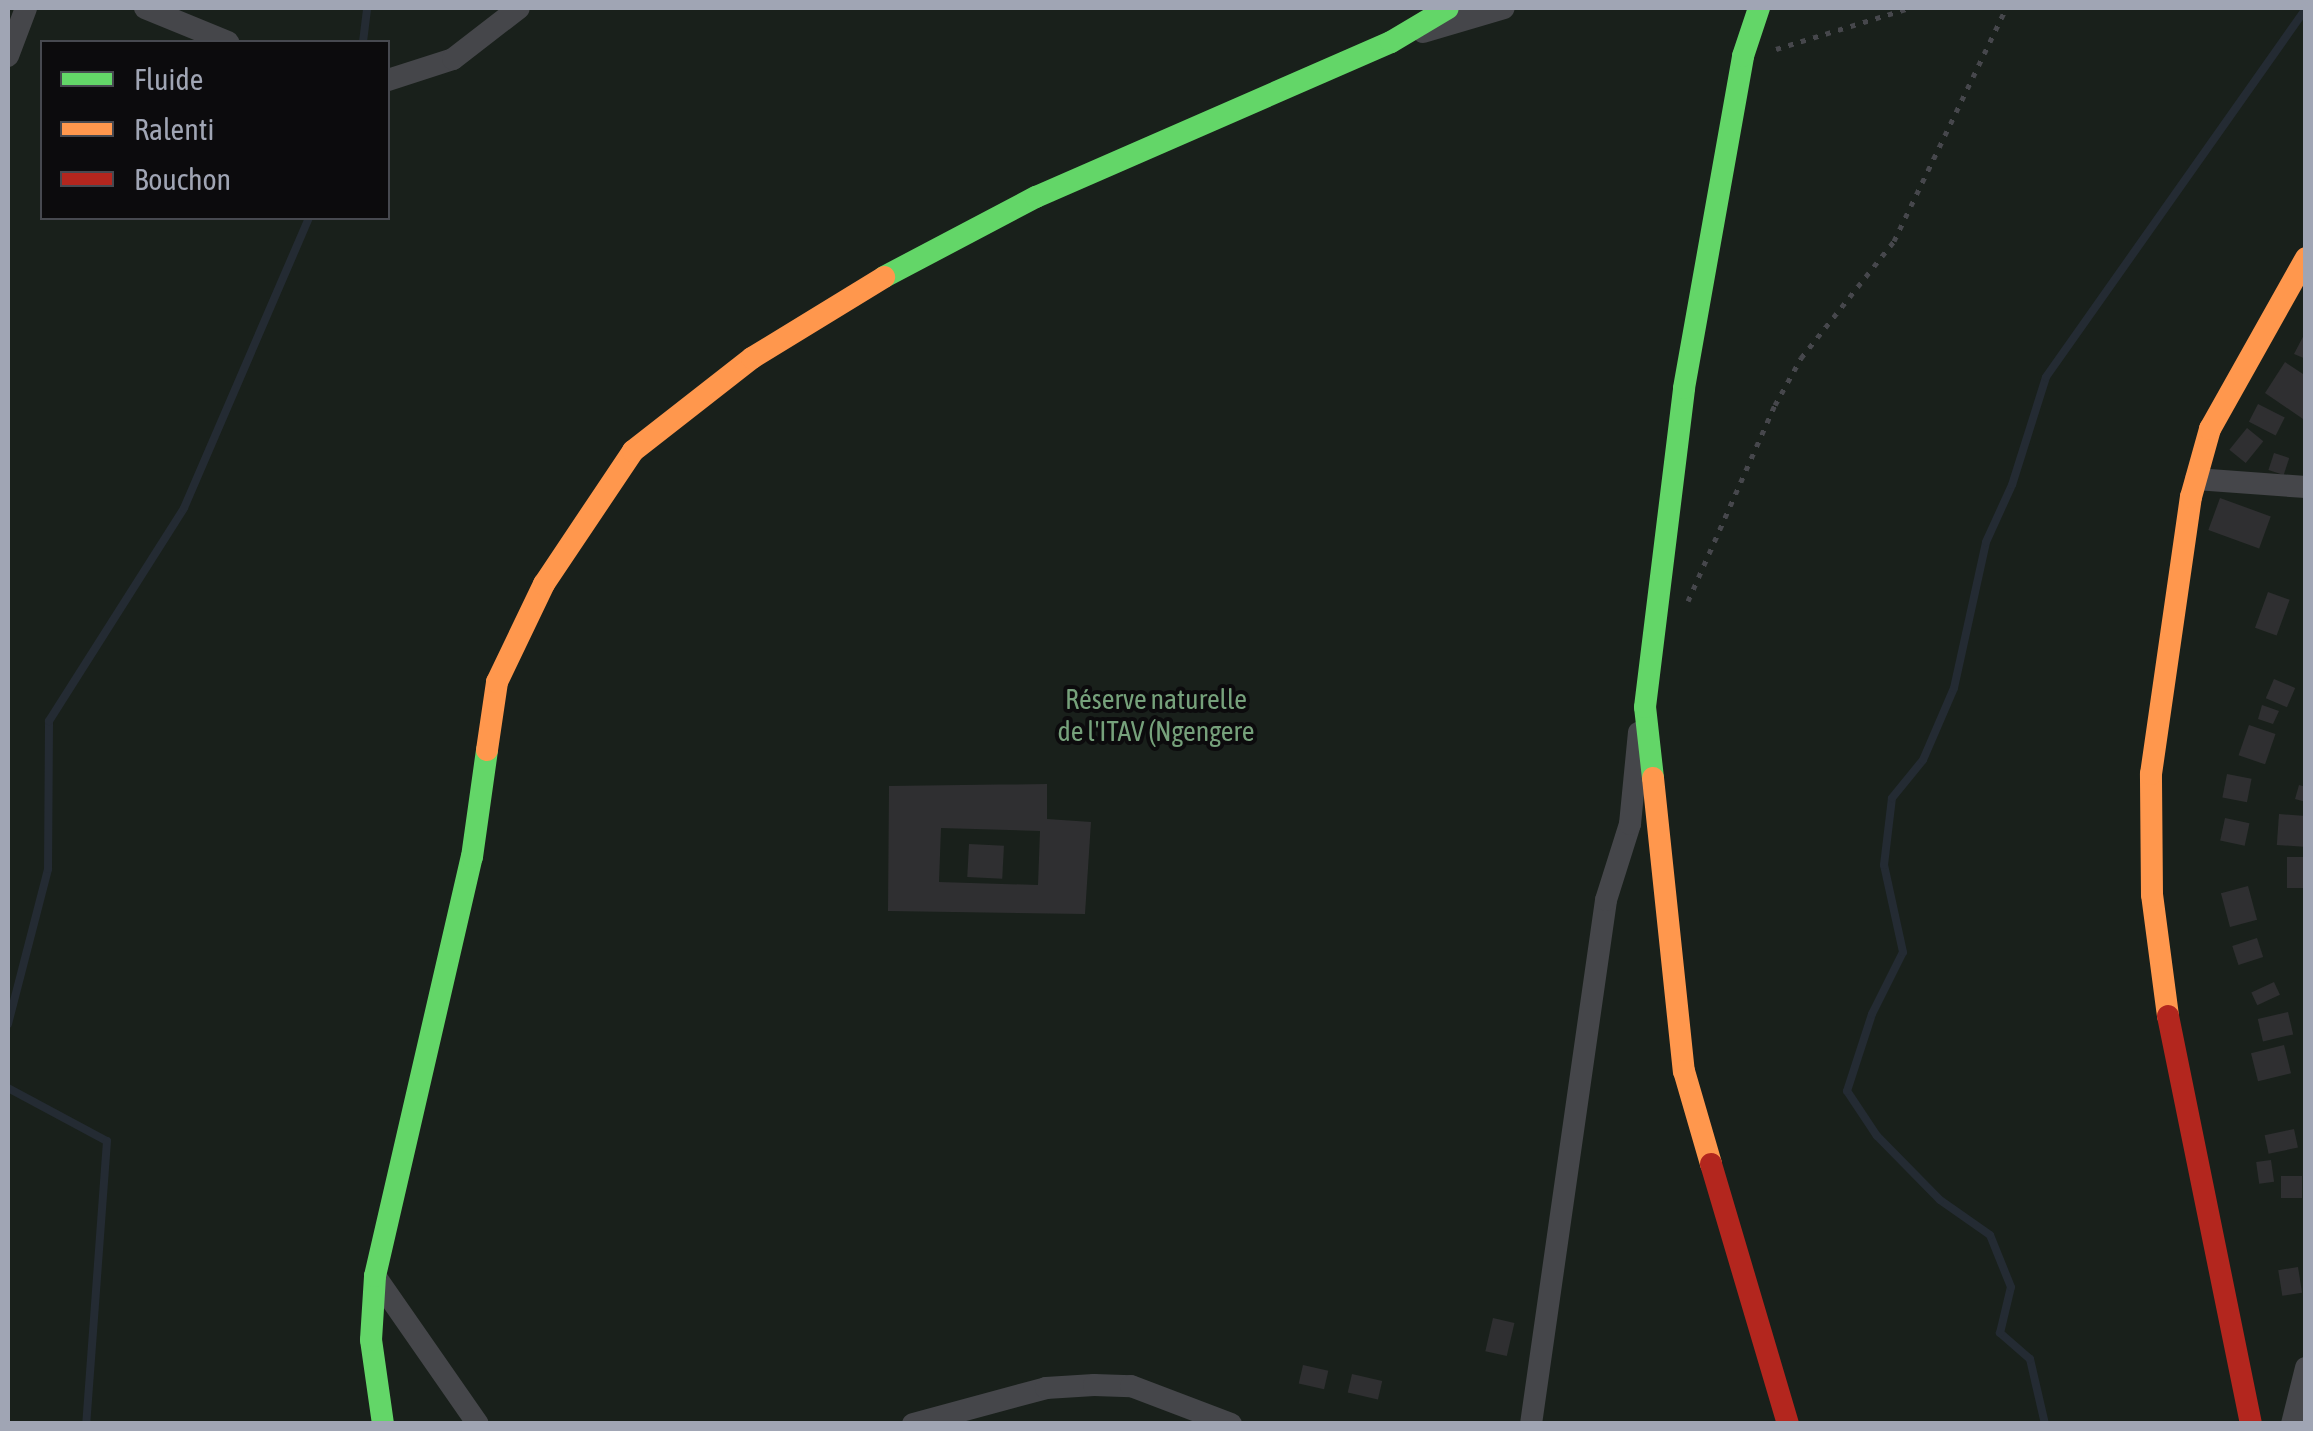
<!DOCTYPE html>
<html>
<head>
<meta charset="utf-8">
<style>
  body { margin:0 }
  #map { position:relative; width:2313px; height:1431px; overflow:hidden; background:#111; font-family:"Asap Condensed",sans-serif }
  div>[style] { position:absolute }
  .green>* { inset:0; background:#19201b }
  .stream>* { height:8px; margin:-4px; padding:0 4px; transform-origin:4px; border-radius:4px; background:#242b33 }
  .building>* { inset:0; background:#2f2f31; transform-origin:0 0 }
  .path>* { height:5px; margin-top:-2.5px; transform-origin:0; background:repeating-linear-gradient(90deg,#46474c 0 5px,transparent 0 13px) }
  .street>* { height:22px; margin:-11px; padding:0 11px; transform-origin:11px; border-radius:11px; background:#45464a }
  .fast>* { height:22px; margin:-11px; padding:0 11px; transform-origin:11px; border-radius:11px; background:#63d668 }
  .slow>* { height:22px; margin:-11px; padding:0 11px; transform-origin:11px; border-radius:11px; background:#ff974d }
  .jam>* { height:22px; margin:-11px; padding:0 11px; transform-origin:11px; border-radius:11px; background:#b3261e }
  span { translate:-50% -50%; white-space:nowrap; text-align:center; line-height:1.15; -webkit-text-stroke:8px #0c0b0d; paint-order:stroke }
  .park-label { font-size:28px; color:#76a17b }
  .frame { position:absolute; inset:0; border:10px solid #a0a5b4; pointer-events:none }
  .legend { position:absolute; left:40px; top:40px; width:350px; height:180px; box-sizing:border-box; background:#0c0b0d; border:2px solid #474950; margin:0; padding:12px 18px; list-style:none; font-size:30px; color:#a0a5b4 }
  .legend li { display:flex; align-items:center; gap:20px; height:50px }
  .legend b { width:50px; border:2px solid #474950 }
</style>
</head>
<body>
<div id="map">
  <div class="green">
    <i style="clip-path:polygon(evenodd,8px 8px,2305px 8px,2305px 1423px,8px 1423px,8px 8px,42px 42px,388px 42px,388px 218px,42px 218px,42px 42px)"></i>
  </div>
  <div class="stream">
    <i style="left:363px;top:42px;width:34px;rotate:-83deg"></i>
    <i style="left:8px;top:1024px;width:160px;rotate:-75.5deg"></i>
    <i style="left:48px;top:869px;width:148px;rotate:-89.6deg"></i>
    <i style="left:49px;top:721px;width:252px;rotate:-57.6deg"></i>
    <i style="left:184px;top:508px;width:316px;rotate:-66.7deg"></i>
    <i style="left:8px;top:1088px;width:112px;rotate:28.2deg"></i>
    <i style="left:107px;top:1141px;width:284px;rotate:94.2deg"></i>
    <i style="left:2045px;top:1424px;width:67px;rotate:-103deg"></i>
    <i style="left:2030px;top:1359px;width:40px;rotate:-139deg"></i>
    <i style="left:2000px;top:1333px;width:47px;rotate:-76.6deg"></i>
    <i style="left:2011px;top:1287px;width:56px;rotate:-112deg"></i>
    <i style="left:1990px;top:1235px;width:61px;rotate:-145deg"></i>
    <i style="left:1940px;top:1200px;width:90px;rotate:-134.5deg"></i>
    <i style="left:1877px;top:1136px;width:54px;rotate:-123.7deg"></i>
    <i style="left:1847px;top:1091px;width:81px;rotate:-72deg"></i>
    <i style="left:1872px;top:1014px;width:69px;rotate:-63.4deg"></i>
    <i style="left:1903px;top:952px;width:89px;rotate:-102.3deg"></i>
    <i style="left:1884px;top:865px;width:67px;rotate:-83.2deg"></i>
    <i style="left:1892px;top:798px;width:49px;rotate:-50.8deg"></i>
    <i style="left:1923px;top:760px;width:78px;rotate:-66.7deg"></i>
    <i style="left:1954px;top:688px;width:149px;rotate:-77.6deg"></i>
    <i style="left:1986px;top:542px;width:63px;rotate:-65.5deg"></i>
    <i style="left:2012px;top:485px;width:113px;rotate:-72.5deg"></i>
    <i style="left:2046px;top:377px;width:451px;rotate:-54.8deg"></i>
  </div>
  <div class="building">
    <i style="clip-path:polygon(2306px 331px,2306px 359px,2294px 354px)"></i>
    <i style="clip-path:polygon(2285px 362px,2306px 376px,2303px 419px,2265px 393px)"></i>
    <i style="left:2258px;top:404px;width:30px;height:20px;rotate:27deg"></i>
    <i style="left:2247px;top:428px;width:21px;height:28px;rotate:39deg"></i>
    <i style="left:2274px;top:453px;width:16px;height:18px;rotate:18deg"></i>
    <i style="left:2220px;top:498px;width:54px;height:34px;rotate:20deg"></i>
    <i style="left:2268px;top:592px;width:23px;height:38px;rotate:20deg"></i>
    <i style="left:2274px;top:679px;width:23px;height:21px;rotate:23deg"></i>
    <i style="clip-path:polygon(2262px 705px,2279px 711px,2273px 724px,2258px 719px)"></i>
    <i style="left:2249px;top:725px;width:28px;height:32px;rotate:19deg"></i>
    <i style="left:2227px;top:774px;width:25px;height:24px;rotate:11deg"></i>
    <i style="clip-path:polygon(evenodd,1047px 784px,1047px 819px,1091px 822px,1085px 914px,888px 911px,889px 786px,1047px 784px,941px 828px,1040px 831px,1038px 885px,939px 882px,941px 828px)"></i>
    <i style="clip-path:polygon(2299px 785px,2306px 787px,2306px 802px,2295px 799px)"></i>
    <i style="left:2279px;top:814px;width:27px;height:31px;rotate:4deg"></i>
    <i style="left:2225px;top:818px;width:25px;height:23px;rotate:12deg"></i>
    <i style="left:969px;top:844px;width:35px;height:33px;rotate:3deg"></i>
    <i style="left:2287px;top:857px;width:19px;height:31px"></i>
    <i style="left:2248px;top:886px;width:35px;height:28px;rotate:75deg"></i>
    <i style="left:2257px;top:938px;width:20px;height:26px;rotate:72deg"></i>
    <i style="left:2274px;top:982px;width:14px;height:25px;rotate:65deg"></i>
    <i style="left:2288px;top:1012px;width:23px;height:31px;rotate:77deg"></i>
    <i style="left:2284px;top:1045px;width:29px;height:34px;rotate:76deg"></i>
    <i style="left:2294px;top:1129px;width:19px;height:30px;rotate:78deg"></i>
    <i style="left:2271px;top:1160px;width:22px;height:15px;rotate:82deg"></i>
    <i style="left:2281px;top:1176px;width:21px;height:22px"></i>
    <i style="left:2298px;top:1267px;width:26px;height:20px;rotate:81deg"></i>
    <i style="left:1493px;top:1318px;width:22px;height:34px;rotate:13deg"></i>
    <i style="left:1303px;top:1365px;width:26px;height:19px;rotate:13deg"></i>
    <i style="left:1352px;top:1374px;width:31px;height:19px;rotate:13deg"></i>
  </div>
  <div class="path">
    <i style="left:1776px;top:49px;width:139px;rotate:-17.1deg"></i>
    <i style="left:1688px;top:601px;width:214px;rotate:-66.1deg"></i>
    <i style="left:1775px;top:405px;width:54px;rotate:-61deg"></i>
    <i style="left:1801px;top:358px;width:149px;rotate:-51.5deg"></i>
    <i style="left:1894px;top:241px;width:259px;rotate:-64.3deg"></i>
  </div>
  <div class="street">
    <i style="left:145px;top:8px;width:90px;rotate:22.3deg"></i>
    <i style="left:1423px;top:32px;width:84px;rotate:-16.5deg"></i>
    <i style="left:8px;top:56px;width:51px;rotate:-69.4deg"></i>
    <i style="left:388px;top:80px;width:68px;rotate:-17.9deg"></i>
    <i style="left:453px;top:59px;width:83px;rotate:-37.7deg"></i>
    <i style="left:2196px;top:479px;width:110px;rotate:4.2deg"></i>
    <i style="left:375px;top:1276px;width:180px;rotate:55.2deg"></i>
    <i style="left:913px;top:1424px;width:138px;rotate:-15.1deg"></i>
    <i style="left:1046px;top:1388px;width:48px;rotate:-3.6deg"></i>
    <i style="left:1094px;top:1385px;width:37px;rotate:2deg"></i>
    <i style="left:1131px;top:1386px;width:107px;rotate:20.8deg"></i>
    <i style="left:1531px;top:1424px;width:529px;rotate:-81.85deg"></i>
    <i style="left:1606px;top:900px;width:80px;rotate:-72.5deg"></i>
    <i style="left:1630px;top:824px;width:92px;rotate:-84.4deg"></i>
    <i style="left:2292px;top:1424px;width:58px;rotate:-76deg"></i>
  </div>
  <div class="fast">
    <i style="left:884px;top:277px;width:172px;rotate:-27.8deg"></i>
    <i style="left:1036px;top:197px;width:387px;rotate:-23.6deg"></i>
    <i style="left:1391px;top:42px;width:66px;rotate:-30.8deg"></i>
    <i style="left:1653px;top:778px;width:71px;rotate:-96.4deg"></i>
    <i style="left:1645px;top:707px;width:321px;rotate:-83deg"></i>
    <i style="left:1684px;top:388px;width:337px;rotate:-79.9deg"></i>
    <i style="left:1743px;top:56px;width:51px;rotate:-71.6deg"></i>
    <i style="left:383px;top:1424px;width:85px;rotate:-98.1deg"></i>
    <i style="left:371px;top:1340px;width:64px;rotate:-86.4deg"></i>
    <i style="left:375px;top:1276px;width:430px;rotate:-77deg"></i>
    <i style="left:472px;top:857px;width:108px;rotate:-82deg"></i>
  </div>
  <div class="slow">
    <i style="left:487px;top:750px;width:69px;rotate:-81.6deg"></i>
    <i style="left:497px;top:682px;width:109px;rotate:-64.4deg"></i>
    <i style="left:544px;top:584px;width:160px;rotate:-56.2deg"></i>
    <i style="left:633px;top:451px;width:151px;rotate:-38deg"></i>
    <i style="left:752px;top:358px;width:155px;rotate:-31.5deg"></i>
    <i style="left:1653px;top:778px;width:295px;rotate:84deg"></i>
    <i style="left:1684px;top:1071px;width:97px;rotate:73.8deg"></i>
    <i style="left:2168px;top:1016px;width:122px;rotate:-97.5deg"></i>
    <i style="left:2152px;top:895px;width:121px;rotate:-90.5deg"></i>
    <i style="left:2151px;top:774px;width:280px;rotate:-81.8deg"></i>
    <i style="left:2191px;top:497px;width:71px;rotate:-74.4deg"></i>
    <i style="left:2210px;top:429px;width:196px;rotate:-60.7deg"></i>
  </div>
  <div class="jam">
    <i style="left:2168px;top:1016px;width:416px;rotate:78.5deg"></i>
    <i style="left:1711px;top:1164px;width:271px;rotate:73.5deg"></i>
  </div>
  <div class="park-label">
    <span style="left:1156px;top:715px">Réserve naturelle<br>de l'ITAV (Ngengere</span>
  </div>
  <div class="frame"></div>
  <ul class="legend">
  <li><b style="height:12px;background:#63d668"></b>Fluide</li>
  <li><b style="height:12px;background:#ff974d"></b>Ralenti</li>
  <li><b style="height:12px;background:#b3261e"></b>Bouchon</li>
  </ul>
</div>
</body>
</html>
